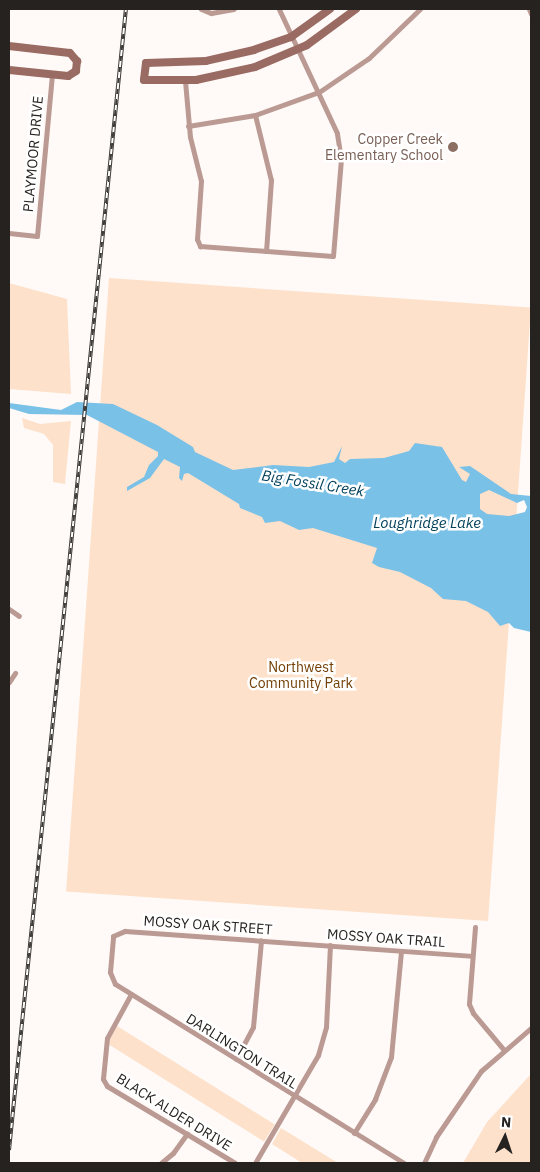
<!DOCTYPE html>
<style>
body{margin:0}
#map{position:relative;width:540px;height:1172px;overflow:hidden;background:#fffaf7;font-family:"IBM Plex Sans",sans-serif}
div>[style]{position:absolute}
.green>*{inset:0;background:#fee1cb;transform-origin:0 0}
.water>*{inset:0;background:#7ac1e7}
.street>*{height:5px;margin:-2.5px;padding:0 2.5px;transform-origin:2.5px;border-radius:2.5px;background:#bb9a94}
.secondary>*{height:8px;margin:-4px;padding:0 4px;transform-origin:4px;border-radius:4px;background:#996b63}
.rail>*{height:4px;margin-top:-2px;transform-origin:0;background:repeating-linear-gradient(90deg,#fff 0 5.5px,#3e3b39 0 11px);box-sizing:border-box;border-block:1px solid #3e3b39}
.dots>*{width:14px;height:14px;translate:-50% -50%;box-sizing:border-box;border:2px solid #fff;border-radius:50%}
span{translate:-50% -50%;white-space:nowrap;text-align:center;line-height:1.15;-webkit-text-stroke:5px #fff;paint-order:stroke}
.education-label{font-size:14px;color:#785e54}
.right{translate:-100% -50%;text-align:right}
.street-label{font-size:14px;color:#252220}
.park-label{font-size:14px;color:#713d02}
.water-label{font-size:15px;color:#04425c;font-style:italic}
.frame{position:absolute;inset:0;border:10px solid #252220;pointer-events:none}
.north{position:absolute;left:480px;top:1112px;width:50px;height:50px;-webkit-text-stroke:4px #fff;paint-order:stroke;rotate:4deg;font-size:14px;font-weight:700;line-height:20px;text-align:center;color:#252220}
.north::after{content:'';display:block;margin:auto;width:18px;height:22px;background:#252220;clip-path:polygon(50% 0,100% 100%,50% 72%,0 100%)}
</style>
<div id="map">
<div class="green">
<div style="left:109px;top:278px;width:423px;height:615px;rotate:4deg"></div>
<div style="clip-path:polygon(9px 283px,67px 299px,71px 394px,9px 389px)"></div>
<div style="clip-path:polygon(22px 418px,40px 424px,71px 421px,65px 484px,53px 482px,53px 445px,44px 434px,24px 428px)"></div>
<div style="left:117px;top:1026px;width:186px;height:20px;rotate:32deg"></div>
<div style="clip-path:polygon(531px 1074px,531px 1163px,463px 1163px,487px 1122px)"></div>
<div style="clip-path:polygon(281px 1128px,338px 1163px,302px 1163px,272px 1144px)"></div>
</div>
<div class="water">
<div style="clip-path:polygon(evenodd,77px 402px,113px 404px,157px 425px,193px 447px,195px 452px,233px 470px,273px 465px,309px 467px,334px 462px,342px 446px,339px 459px,345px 463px,350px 459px,384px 458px,409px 451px,415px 443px,442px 447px,462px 480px,466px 482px,470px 474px,459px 467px,470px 466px,511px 494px,531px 496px,531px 632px,514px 628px,509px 623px,500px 626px,488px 612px,466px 601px,443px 599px,431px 588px,400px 572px,379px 567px,372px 563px,377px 548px,313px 528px,299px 530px,280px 521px,265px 523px,262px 517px,240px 508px,239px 504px,188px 473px,184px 474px,182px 481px,179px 478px,180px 467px,164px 459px,150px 478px,127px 491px,127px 487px,144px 477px,149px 465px,158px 456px,158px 452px,87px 415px,29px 414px,9px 408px,9px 403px,61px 410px,77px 402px,489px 490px,517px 503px,524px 500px,527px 507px,525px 512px,509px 516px,487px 514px,480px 509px,480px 494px,489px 490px)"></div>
</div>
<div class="street">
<div style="left:201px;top:9px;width:11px;rotate:22deg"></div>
<div style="left:211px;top:13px;width:23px;rotate:-10deg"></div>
<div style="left:529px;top:9px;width:5px;rotate:68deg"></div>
<div style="left:185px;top:81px;width:56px;rotate:84.9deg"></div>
<div style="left:190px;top:137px;width:45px;rotate:76deg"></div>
<div style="left:201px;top:181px;width:58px;rotate:93.9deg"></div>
<div style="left:197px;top:239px;width:8px;rotate:67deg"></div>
<div style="left:200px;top:246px;width:133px;rotate:4.3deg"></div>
<div style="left:333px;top:256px;width:97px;rotate:-85.3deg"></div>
<div style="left:341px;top:159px;width:26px;rotate:-99deg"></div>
<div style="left:337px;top:133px;width:137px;rotate:-115.1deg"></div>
<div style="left:255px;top:115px;width:67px;rotate:76.2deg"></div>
<div style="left:271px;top:180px;width:71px;rotate:94deg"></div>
<div style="left:188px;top:126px;width:68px;rotate:-9.3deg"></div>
<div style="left:255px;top:115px;width:68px;rotate:-19.8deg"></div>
<div style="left:319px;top:92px;width:60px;rotate:-34.2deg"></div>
<div style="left:369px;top:58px;width:71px;rotate:-43.9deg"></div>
<div style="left:9px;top:233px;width:28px;rotate:6deg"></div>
<div style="left:37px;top:236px;width:163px;rotate:-84.7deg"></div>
<div style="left:9px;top:609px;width:12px;rotate:35deg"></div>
<div style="left:9px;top:682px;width:11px;rotate:-56deg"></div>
<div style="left:475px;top:927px;width:77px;rotate:94.5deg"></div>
<div style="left:469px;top:1004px;width:10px;rotate:66deg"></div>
<div style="left:473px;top:1013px;width:48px;rotate:50deg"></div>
<div style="left:131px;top:994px;width:50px;rotate:118.6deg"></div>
<div style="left:107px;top:1038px;width:41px;rotate:95.6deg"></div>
<div style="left:103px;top:1079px;width:8px;rotate:60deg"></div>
<div style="left:107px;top:1086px;width:149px;rotate:31deg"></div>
<div style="left:236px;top:1059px;width:36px;rotate:-62deg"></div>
<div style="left:253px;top:1027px;width:87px;rotate:-84.7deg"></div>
<div style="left:354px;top:1133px;width:40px;rotate:-58deg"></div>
<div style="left:375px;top:1099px;width:45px;rotate:-69.1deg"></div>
<div style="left:391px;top:1057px;width:106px;rotate:-84.6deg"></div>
<div style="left:161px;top:1163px;width:16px;rotate:-40deg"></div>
<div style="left:173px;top:1153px;width:24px;rotate:-54deg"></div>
<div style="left:255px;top:1163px;width:125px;rotate:-59.7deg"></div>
<div style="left:318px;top:1055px;width:29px;rotate:-74deg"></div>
<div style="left:326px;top:1027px;width:82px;rotate:-87.2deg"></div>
<div style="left:404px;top:1163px;width:340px;rotate:-148.2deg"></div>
<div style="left:115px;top:984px;width:13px;rotate:-113deg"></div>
<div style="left:110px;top:972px;width:36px;rotate:-85deg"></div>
<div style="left:113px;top:936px;width:13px;rotate:-23deg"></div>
<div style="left:125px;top:931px;width:348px;rotate:4.1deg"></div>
<div style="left:424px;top:1163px;width:29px;rotate:-65deg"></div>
<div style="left:436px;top:1137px;width:80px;rotate:-55.7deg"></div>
<div style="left:481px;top:1071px;width:66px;rotate:-40.7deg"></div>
</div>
<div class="secondary">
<div style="left:330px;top:9px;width:48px;rotate:144.3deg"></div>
<div style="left:291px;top:37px;width:39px;rotate:161deg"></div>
<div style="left:254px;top:50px;width:49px;rotate:167.1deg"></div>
<div style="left:206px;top:61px;width:60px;rotate:178.1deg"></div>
<div style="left:146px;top:63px;width:17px;rotate:97deg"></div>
<div style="left:144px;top:80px;width:52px"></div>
<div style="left:196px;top:80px;width:60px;rotate:-12.4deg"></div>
<div style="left:255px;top:67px;width:56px;rotate:-22.9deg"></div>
<div style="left:307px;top:45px;width:61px;rotate:-36.3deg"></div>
<div style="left:9px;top:46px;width:61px;rotate:6.5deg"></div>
<div style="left:70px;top:53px;width:11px;rotate:49deg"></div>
<div style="left:77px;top:61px;width:10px;rotate:96deg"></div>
<div style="left:76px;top:71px;width:9px;rotate:148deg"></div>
<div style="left:68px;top:76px;width:59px;rotate:-174.2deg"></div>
</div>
<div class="rail">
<div style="left:9px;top:1150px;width:1147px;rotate:-84.15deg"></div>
</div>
<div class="dots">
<div style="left:453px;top:147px;background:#8d6e63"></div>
</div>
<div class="education-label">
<span class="right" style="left:443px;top:147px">Copper Creek<br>Elementary School</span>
</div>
<div class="street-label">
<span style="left:33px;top:154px;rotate:-85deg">PLAYMOOR DRIVE</span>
<span style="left:208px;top:925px;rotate:4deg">MOSSY OAK STREET</span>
<span style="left:386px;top:938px;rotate:4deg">MOSSY OAK TRAIL</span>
<span style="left:242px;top:1051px;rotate:32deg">DARLINGTON TRAIL</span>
<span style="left:174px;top:1112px;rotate:32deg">BLACK ALDER DRIVE</span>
</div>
<div class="park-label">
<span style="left:301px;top:675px">Northwest<br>Community Park</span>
</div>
<div class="water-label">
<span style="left:313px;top:483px;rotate:9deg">Big Fossil Creek</span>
<span style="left:427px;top:523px">Loughridge Lake</span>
</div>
<div class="frame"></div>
<div class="north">N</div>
</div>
